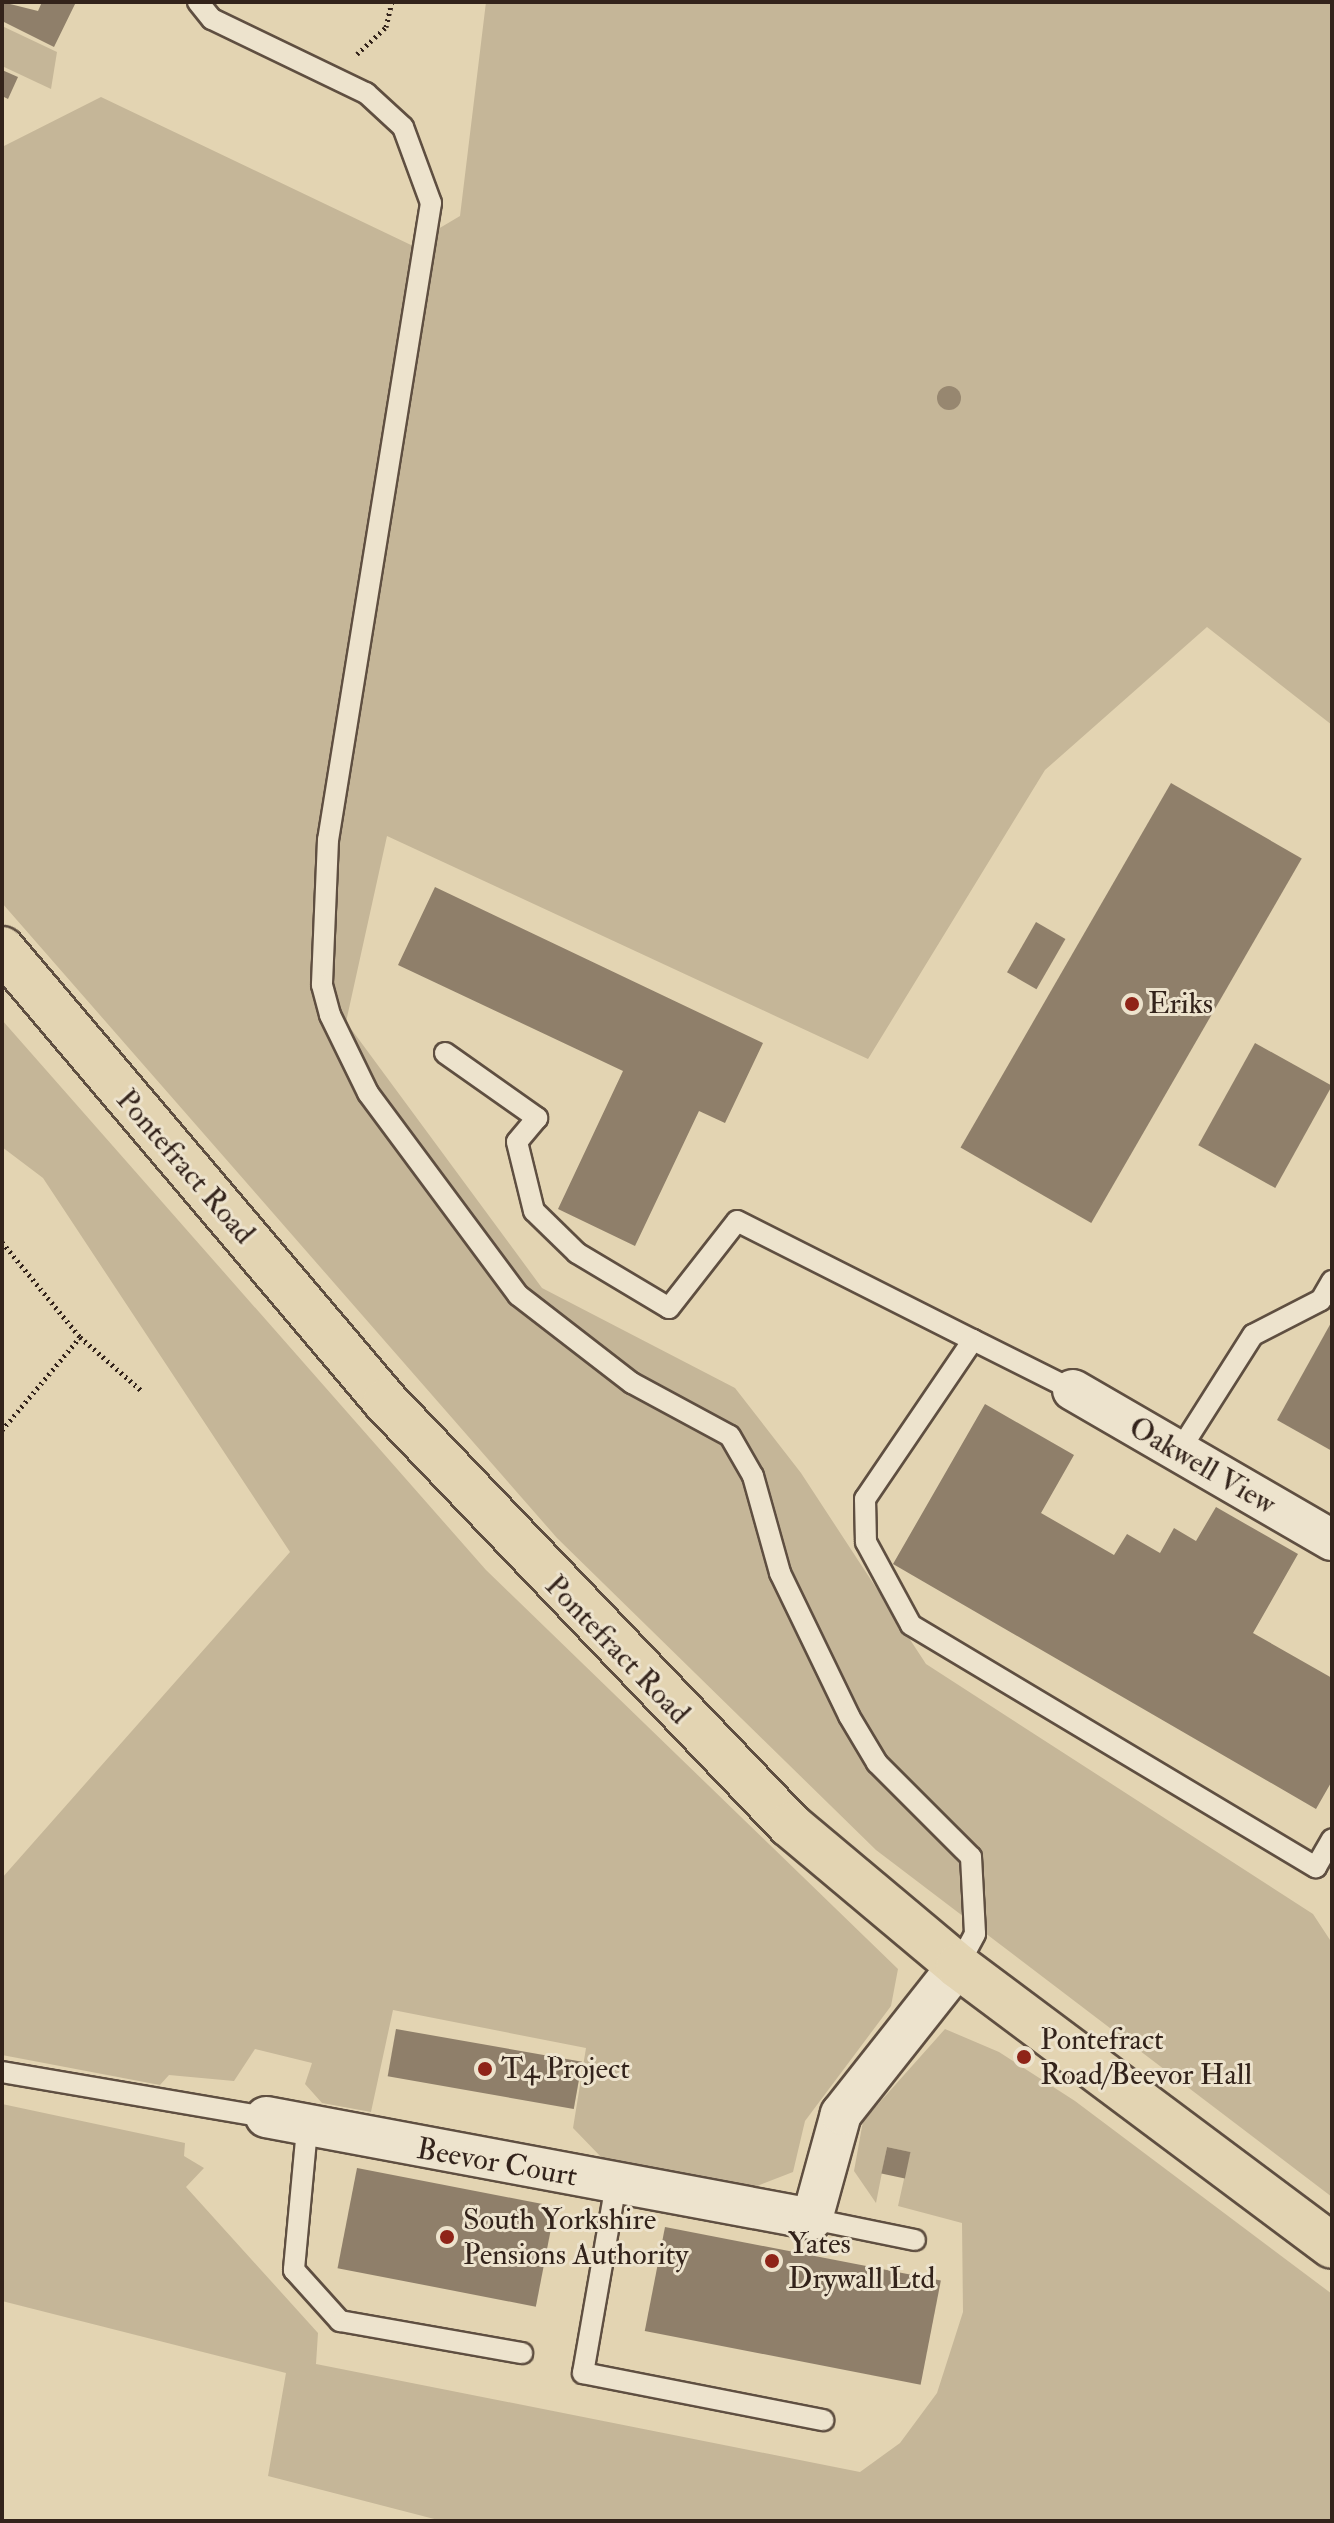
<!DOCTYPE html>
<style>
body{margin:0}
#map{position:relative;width:1334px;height:2523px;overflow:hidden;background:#e3d4b2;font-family:"IM FELL Double Pica",serif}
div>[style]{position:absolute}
.green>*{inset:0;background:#c5b698}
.building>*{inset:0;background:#8f7f6a;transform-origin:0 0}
.path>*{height:5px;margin-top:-2.5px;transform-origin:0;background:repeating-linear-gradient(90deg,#33231b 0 2px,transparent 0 6px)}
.roads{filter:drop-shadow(2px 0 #5f4f41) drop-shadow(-2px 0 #5f4f41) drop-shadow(0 2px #5f4f41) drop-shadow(0 -2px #5f4f41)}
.service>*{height:20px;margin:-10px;padding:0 10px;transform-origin:10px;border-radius:10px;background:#ede3cd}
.minor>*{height:40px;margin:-20px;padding:0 20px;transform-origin:20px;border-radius:20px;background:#ede3cd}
.trunk>*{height:44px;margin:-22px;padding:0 22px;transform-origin:22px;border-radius:22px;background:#e3d4b2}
.trees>*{width:24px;height:24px;margin:-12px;border-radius:50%;background:#978770}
.dots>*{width:22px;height:22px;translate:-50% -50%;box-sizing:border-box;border:4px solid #ede3cd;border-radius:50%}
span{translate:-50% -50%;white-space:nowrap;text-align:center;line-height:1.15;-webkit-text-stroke:6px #ede3cd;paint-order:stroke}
.poi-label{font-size:30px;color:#33231b}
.left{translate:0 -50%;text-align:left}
.street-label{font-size:30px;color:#33231b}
.frame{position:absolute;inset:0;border:4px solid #33231b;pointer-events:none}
</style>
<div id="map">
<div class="green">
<div style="clip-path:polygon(486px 2px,1332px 2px,1332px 725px,1207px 627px,1045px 770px,868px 1059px,387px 836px,346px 1022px,542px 1288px,735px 1388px,801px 1473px,926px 1664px,1313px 1914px,1332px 1943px,1332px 2197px,876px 1850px,557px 1538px,2px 903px,2px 147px,101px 97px,411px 245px,460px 216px)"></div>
<div style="clip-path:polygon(2px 26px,57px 52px,51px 89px,2px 66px)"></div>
<div style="clip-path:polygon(2px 1020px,486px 1570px,898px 1969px,891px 2006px,805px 2121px,793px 2172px,752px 2188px,603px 2159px,573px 2128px,586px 2048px,393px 2010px,371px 2112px,322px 2103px,305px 2084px,312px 2063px,255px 2049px,234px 2081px,169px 2075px,160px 2085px,2px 2055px,2px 1878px,290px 1552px,43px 1178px,2px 1147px)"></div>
<div style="clip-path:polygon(945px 2029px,999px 2052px,1075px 2101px,1332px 2294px,1332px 2521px,442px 2521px,268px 2476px,286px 2373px,2px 2301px,2px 2104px,185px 2143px,184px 2156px,204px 2168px,186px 2187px,318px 2333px,316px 2364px,860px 2472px,900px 2443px,937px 2393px,963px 2312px,962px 2223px,898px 2206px,910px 2152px,887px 2147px,876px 2203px,854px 2171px,863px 2121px)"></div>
</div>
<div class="building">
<div style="clip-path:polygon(2px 2px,38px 11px,42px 2px,76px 2px,54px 47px,2px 21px)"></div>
<div style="clip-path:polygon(2px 70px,18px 77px,8px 99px,2px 96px)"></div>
<div style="left:1171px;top:783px;width:151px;height:421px;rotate:30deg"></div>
<div style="clip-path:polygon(435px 887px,763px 1043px,725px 1123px,699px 1111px,635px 1246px,558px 1209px,623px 1071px,398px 965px)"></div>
<div style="left:1036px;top:922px;width:34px;height:58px;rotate:30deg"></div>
<div style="left:1255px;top:1043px;width:88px;height:117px;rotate:29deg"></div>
<div style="clip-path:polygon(1332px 1321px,1332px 1451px,1277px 1420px)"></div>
<div style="clip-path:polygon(985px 1404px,1074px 1455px,1041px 1513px,1114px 1555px,1127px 1534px,1160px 1553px,1174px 1528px,1196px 1541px,1216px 1507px,1298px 1554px,1253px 1633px,1332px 1678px,1332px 1781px,1316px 1809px,893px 1564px)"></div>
<div style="left:396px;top:2029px;width:189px;height:48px;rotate:10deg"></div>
<div style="left:887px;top:2147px;width:24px;height:27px;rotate:12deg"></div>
<div style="left:357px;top:2168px;width:202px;height:102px;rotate:11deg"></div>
<div style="left:665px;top:2227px;width:281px;height:106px;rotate:11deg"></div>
</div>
<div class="path">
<div style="left:357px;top:54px;width:40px;rotate:-43deg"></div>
<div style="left:386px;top:27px;width:26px;rotate:-77deg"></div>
<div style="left:2px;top:1242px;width:123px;rotate:50.6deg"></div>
<div style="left:80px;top:1337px;width:82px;rotate:41.1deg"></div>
<div style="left:2px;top:1430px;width:121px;rotate:-50deg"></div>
</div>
<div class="roads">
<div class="service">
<div style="left:198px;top:2px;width:22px;rotate:51deg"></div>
<div style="left:212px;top:19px;width:171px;rotate:25.7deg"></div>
<div style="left:366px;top:93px;width:50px;rotate:42.6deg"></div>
<div style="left:403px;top:127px;width:81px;rotate:69.8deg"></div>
<div style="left:431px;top:203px;width:645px;rotate:99.18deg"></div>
<div style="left:328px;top:840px;width:145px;rotate:92.4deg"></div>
<div style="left:322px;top:985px;width:31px;rotate:75deg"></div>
<div style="left:330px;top:1015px;width:87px;rotate:64deg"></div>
<div style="left:368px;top:1093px;width:252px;rotate:53.4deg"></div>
<div style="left:518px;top:1295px;width:144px;rotate:37.7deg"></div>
<div style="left:632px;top:1383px;width:111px;rotate:28.4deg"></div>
<div style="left:730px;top:1436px;width:46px;rotate:60.1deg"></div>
<div style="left:753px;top:1476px;width:101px;rotate:74.4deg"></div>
<div style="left:780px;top:1573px;width:159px;rotate:64.2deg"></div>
<div style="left:849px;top:1716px;width:55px;rotate:59.2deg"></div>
<div style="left:877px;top:1763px;width:133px;rotate:45deg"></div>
<div style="left:971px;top:1857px;width:77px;rotate:87deg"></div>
<div style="left:975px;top:1934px;width:36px;rotate:118deg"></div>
<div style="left:445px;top:1053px;width:113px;rotate:35.2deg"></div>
<div style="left:537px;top:1118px;width:31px;rotate:130deg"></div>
<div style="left:517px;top:1142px;width:71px;rotate:76.2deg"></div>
<div style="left:534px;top:1211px;width:60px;rotate:44.3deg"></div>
<div style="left:577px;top:1253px;width:107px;rotate:30.9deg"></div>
<div style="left:669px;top:1308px;width:110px;rotate:-52deg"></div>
<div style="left:737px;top:1221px;width:264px;rotate:26.8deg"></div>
<div style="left:1073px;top:1390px;width:112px;rotate:-153.4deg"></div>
<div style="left:973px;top:1340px;width:192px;rotate:124.2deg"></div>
<div style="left:865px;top:1499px;width:43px;rotate:88.7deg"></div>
<div style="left:866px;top:1542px;width:94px;rotate:61.5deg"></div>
<div style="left:911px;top:1625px;width:472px;rotate:30.9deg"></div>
<div style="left:1316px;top:1867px;width:32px;rotate:-60deg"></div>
<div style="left:1178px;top:1453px;width:140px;rotate:-57.6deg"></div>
<div style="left:1253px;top:1335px;width:76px;rotate:-27.2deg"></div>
<div style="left:1321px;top:1300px;width:22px;rotate:-60deg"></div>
<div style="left:2px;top:2072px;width:268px;rotate:9.7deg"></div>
<div style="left:307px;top:2129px;width:142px;rotate:95.3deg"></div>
<div style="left:294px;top:2270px;width:69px;rotate:48deg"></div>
<div style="left:340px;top:2321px;width:185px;rotate:10deg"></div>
<div style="left:616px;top:2184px;width:192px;rotate:99.9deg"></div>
<div style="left:583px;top:2373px;width:245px;rotate:11.1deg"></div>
<div style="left:812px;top:2219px;width:105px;rotate:11.5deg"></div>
</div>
<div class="minor">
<div style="left:1073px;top:1390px;width:299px;rotate:30.1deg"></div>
<div style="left:266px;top:2117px;width:555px;rotate:10.58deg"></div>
<div style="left:812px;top:2219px;width:109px;rotate:-74.6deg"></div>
<div style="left:841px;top:2114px;width:189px;rotate:-51.7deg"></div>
</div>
<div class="trunk">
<div style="left:2px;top:949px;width:592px;rotate:49.72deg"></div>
<div style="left:385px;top:1401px;width:586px;rotate:46.31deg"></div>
<div style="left:790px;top:1825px;width:219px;rotate:40deg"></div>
<div style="left:958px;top:1966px;width:467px;rotate:36.8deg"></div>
</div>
</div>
<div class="trees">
<div style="left:949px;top:398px"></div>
</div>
<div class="dots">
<div style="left:1132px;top:1004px;background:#8f2418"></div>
<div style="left:1024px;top:2057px;background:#8f2418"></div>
<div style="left:485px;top:2069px;background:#8f2418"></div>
<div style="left:447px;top:2237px;background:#8f2418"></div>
<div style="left:772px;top:2261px;background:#8f2418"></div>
</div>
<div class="poi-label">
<span class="left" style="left:1148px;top:1004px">Eriks</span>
<span class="left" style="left:1040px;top:2057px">Pontefract<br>Road/Beevor Hall</span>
<span class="left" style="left:501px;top:2069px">T4 Project</span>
<span class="left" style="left:463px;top:2237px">South Yorkshire<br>Pensions Authority</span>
<span class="left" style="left:788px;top:2261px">Yates<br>Drywall Ltd</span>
</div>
<div class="street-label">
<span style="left:185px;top:1167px;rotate:49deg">Pontefract Road</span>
<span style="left:1202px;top:1466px;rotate:30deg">Oakwell View</span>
<span style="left:617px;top:1650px;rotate:46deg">Pontefract Road</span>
<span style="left:497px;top:2163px;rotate:10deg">Beevor Court</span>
</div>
<div class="frame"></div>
</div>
